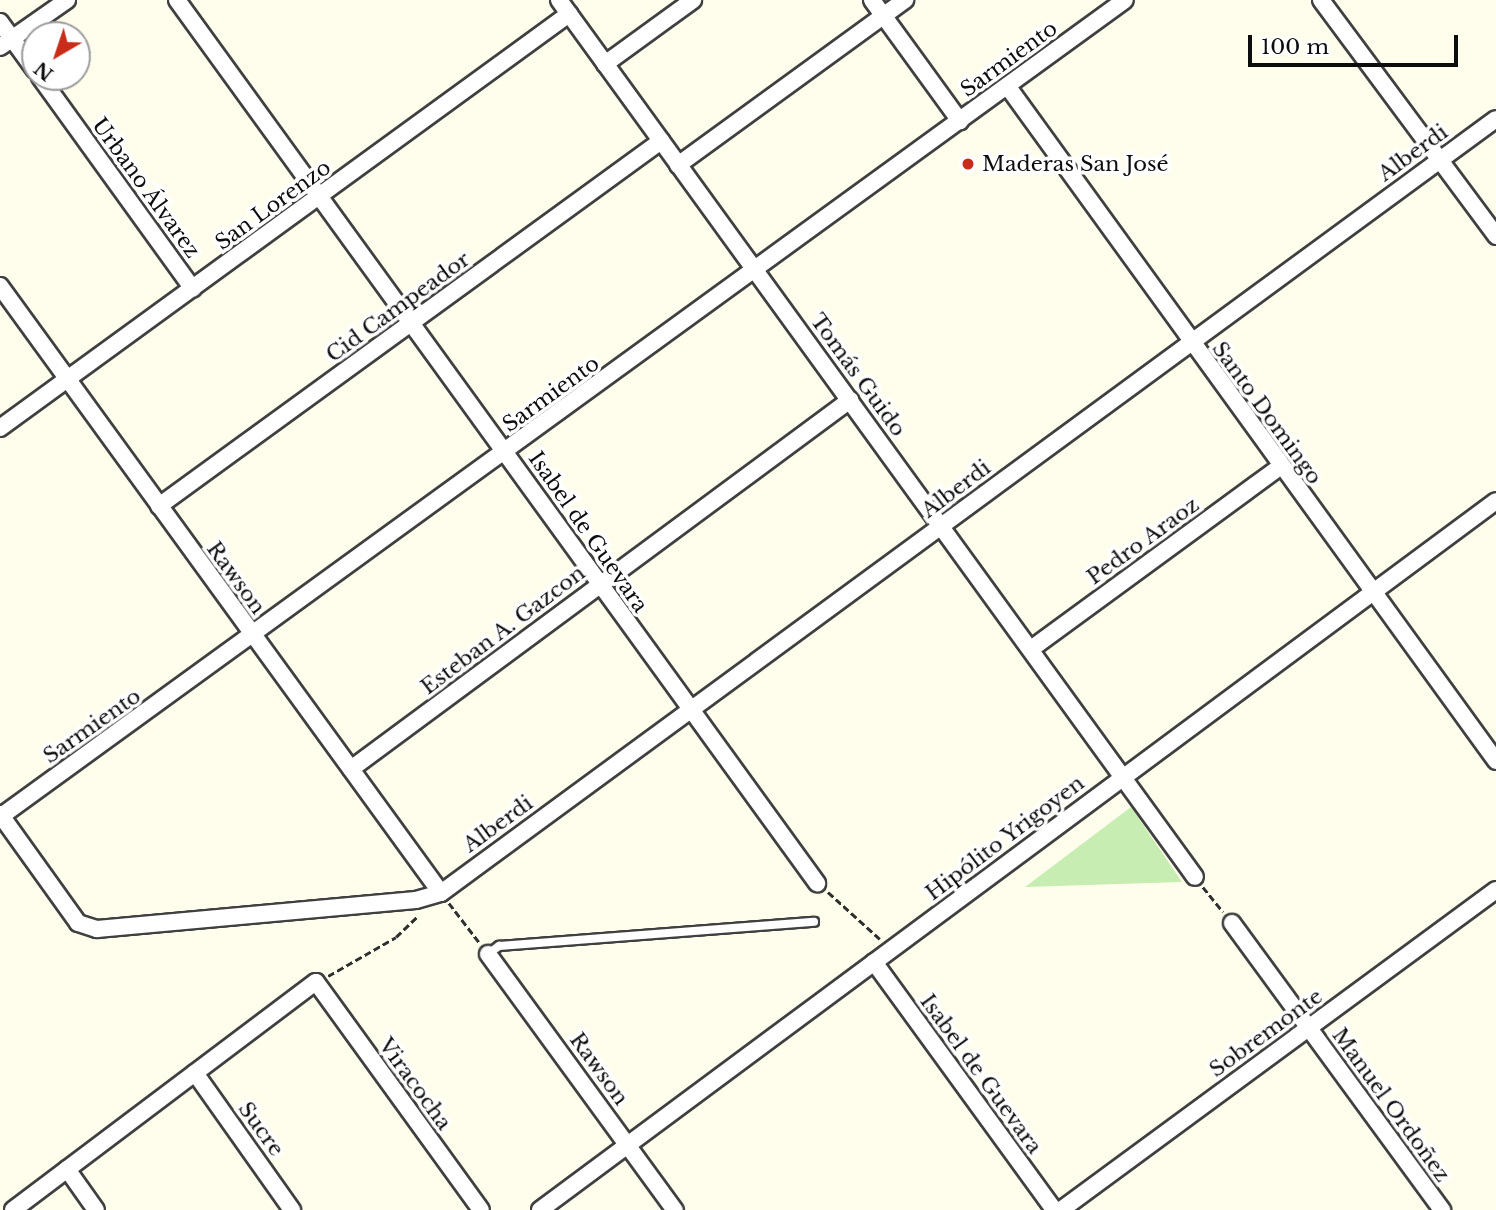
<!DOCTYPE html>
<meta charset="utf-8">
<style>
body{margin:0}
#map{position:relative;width:1496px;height:1210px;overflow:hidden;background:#fffeed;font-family:"Libre Baskerville",serif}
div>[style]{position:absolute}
.green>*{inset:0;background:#c8edb3}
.path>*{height:2.5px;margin-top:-1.25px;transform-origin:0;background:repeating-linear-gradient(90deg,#2f2f2f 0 7px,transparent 0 10.5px)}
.roads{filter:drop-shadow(2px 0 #404040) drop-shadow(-2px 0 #404040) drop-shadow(0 2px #404040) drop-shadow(0 -2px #404040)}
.service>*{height:8px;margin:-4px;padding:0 4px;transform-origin:4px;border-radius:4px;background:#fff}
.minor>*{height:16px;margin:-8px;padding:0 8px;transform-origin:8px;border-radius:8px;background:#fff}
.dots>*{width:19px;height:19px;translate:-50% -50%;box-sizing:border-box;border:4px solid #fff;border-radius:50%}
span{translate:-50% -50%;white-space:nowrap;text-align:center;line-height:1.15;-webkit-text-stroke:7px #fff;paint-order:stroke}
.street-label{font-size:21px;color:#0d0d0d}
.poi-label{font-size:21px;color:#0d0d0d}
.left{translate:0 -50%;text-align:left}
.north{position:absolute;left:21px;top:21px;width:70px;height:70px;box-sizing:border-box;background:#fff;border:2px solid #9e9e9e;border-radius:50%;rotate:219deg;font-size:19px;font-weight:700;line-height:28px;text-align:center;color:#0d0d0d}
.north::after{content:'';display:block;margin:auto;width:24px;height:32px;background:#c92c18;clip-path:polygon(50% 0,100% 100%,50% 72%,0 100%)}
.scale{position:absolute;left:1248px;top:35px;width:210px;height:32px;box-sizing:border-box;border:4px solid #0d0d0d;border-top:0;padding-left:9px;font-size:21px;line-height:24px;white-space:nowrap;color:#0d0d0d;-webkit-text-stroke:5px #fff;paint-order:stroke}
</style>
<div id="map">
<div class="green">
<div style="clip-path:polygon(1131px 807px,1182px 882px,1025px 887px)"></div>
</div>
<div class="path">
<div style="left:1203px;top:887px;width:32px;rotate:51deg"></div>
<div style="left:828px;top:892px;width:70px;rotate:42.1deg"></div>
<div style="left:449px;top:903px;width:49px;rotate:52.4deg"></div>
<div style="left:328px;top:976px;width:78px;rotate:-29.8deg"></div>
<div style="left:396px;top:937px;width:30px;rotate:-44deg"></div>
</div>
<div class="roads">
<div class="service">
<div style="left:488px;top:954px;width:14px;rotate:-36deg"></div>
<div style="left:499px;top:946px;width:316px;rotate:-4.4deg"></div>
</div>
<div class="minor">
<div style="left:177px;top:0;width:1091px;rotate:54.07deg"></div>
<div style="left:559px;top:0;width:1083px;rotate:54.05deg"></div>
<div style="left:872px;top:0;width:150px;rotate:54deg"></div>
<div style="left:1321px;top:0;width:294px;rotate:53.4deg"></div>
<div style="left:0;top:22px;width:59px;rotate:53.9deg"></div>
<div style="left:0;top:47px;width:82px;rotate:-35deg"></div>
<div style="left:605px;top:64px;width:109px;rotate:-36deg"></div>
<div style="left:40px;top:77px;width:261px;rotate:54.2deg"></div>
<div style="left:1008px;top:87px;width:832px;rotate:54.09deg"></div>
<div style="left:678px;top:165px;width:281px;rotate:-36deg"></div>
<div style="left:0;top:286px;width:750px;rotate:54deg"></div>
<div style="left:0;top:428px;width:704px;rotate:-36.04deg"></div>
<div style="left:159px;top:506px;width:621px;rotate:-36.02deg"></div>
<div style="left:1031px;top:649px;width:308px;rotate:-36.2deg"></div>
<div style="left:351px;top:769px;width:621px;rotate:-36.48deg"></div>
<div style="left:0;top:814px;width:134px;rotate:54.4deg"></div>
<div style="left:78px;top:923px;width:20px;rotate:18deg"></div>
<div style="left:97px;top:929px;width:320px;rotate:-5.2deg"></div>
<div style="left:416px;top:900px;width:26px;rotate:-16deg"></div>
<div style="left:441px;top:893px;width:1308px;rotate:-36.27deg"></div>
<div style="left:0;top:817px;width:1390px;rotate:-35.99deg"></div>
<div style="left:1232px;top:923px;width:356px;rotate:53.8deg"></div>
<div style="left:488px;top:954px;width:317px;rotate:53.9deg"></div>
<div style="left:874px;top:962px;width:306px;rotate:54deg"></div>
<div style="left:195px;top:1073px;width:168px;rotate:54.7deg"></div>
<div style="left:67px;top:1169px;width:50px;rotate:54.7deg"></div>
<div style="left:13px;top:1210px;width:379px;rotate:-37deg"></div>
<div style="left:316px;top:982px;width:281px;rotate:54.1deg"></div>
<div style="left:540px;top:1210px;width:1190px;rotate:-36.56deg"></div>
<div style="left:1061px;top:1210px;width:540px;rotate:-36.34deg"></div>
</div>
</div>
<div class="dots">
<div style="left:968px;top:164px;background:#c92c18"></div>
</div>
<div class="street-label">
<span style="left:1009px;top:59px;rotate:-36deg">Sarmiento</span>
<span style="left:1413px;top:153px;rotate:-36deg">Alberdi</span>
<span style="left:146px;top:188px;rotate:54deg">Urbano Álvarez</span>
<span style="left:273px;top:205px;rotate:-36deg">San Lorenzo</span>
<span style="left:398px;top:307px;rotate:-36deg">Cid Campeador</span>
<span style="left:858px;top:375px;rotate:54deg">Tomás Guido</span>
<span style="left:551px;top:394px;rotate:-36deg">Sarmiento</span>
<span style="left:1267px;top:413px;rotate:54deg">Santo Domingo</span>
<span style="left:956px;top:489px;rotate:-37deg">Alberdi</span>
<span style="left:588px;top:532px;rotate:55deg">Isabel de Guevara</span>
<span style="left:1143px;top:541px;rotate:-36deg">Pedro Araoz</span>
<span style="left:236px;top:578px;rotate:54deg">Rawson</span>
<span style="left:503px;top:630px;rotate:-37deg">Esteban A. Gazcon</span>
<span style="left:92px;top:726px;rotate:-35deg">Sarmiento</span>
<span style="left:498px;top:824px;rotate:-36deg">Alberdi</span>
<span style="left:1005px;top:838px;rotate:-37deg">Hipólito Yrigoyen</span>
<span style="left:1266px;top:1033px;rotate:-36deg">Sobremonte</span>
<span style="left:599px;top:1069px;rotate:54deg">Rawson</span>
<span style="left:981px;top:1074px;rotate:54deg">Isabel de Guevara</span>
<span style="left:415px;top:1084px;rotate:54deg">Viracocha</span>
<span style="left:1391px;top:1105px;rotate:54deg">Manuel Ordoñez</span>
<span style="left:261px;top:1129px;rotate:54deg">Sucre</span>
</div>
<div class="poi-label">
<span class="left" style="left:982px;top:164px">Maderas San José</span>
</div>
<div class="north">N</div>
<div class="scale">100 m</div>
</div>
